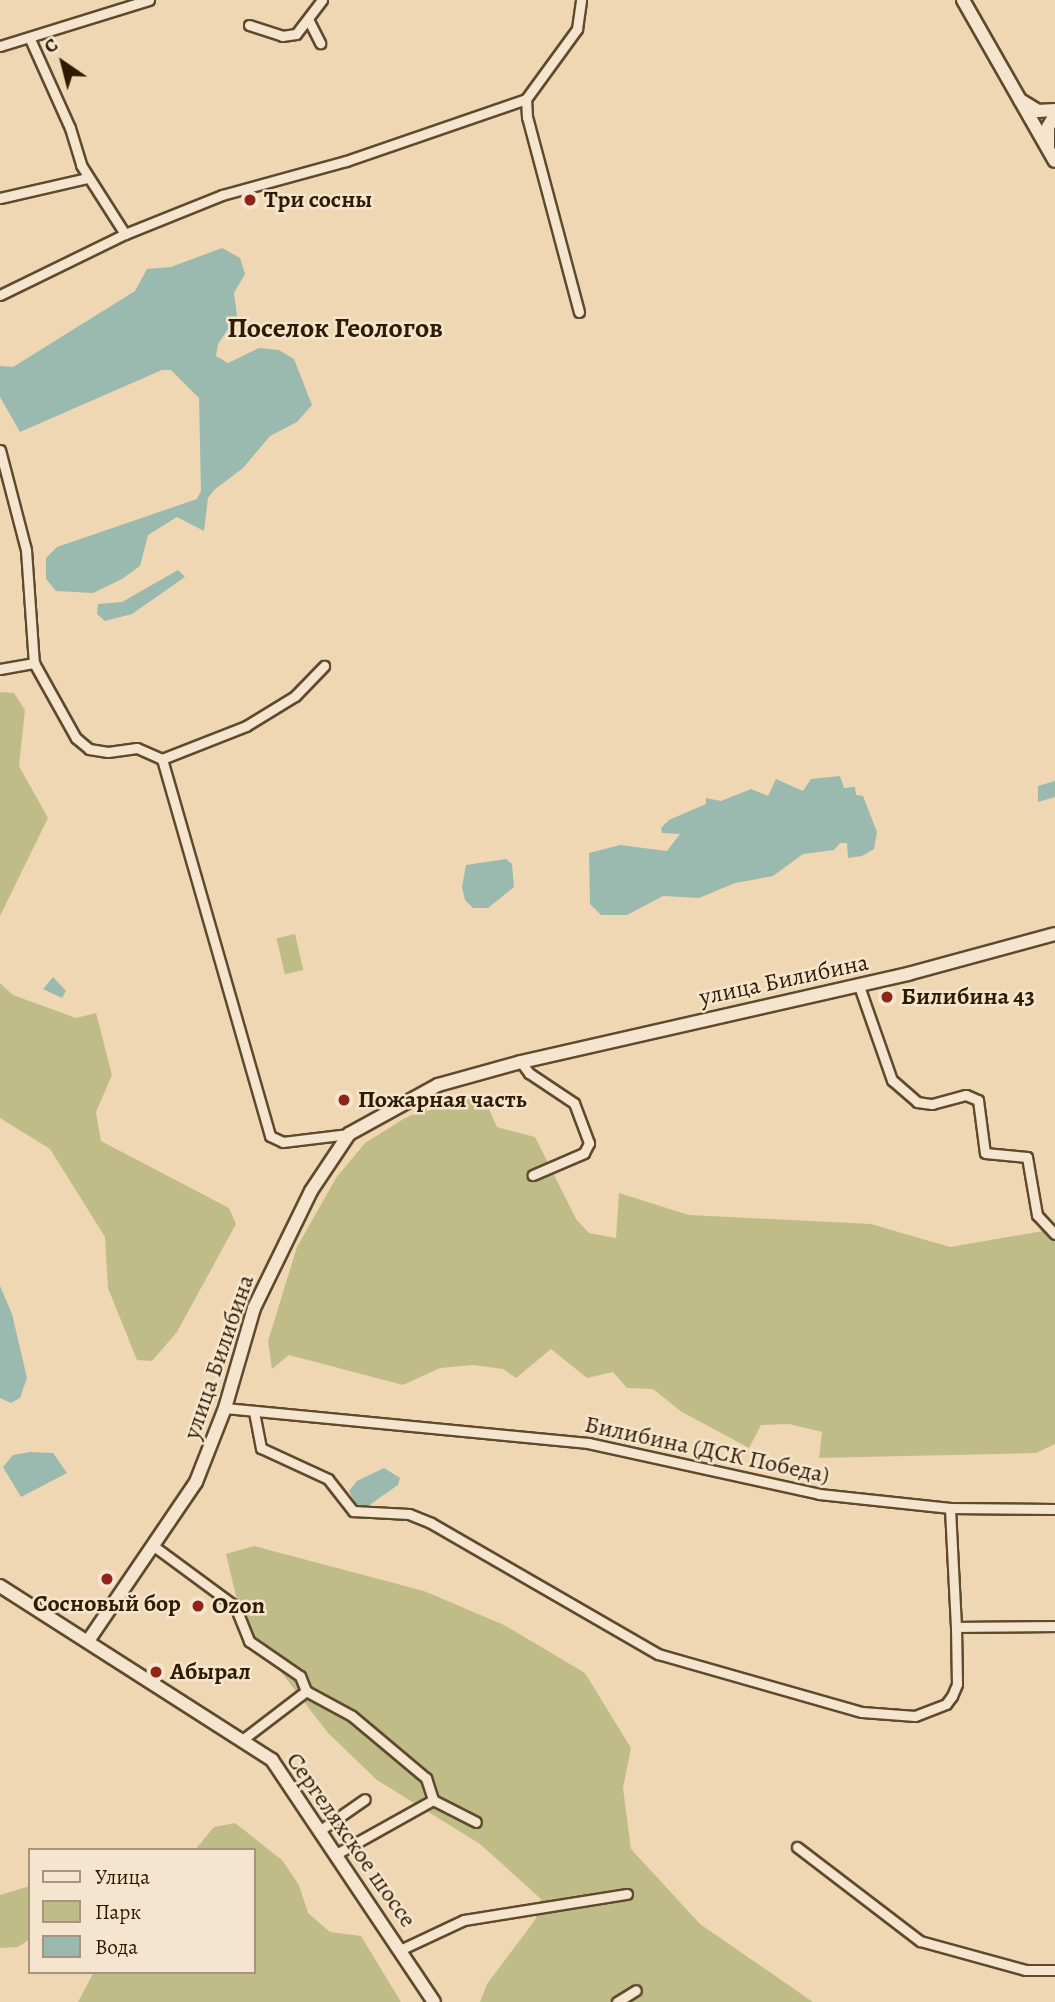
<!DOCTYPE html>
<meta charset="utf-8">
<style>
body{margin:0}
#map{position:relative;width:1055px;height:2002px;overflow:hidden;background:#f0d7b3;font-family:Alegreya,serif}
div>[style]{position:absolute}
.green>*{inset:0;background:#c0bc88;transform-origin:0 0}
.water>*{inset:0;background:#9ab9af}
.roads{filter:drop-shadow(2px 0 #5f4a2d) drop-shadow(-2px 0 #5f4a2d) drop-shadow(0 2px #5f4a2d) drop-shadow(0 -2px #5f4a2d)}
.minor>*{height:9px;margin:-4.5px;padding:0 4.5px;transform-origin:4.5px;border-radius:4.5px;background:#f5e5ce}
.secondary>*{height:12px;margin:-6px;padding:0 6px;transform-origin:6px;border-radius:6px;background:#f5e5ce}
.dots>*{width:19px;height:19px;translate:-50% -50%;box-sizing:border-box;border:4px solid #f5e5ce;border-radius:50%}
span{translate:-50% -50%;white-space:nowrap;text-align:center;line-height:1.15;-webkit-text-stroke:5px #f5e5ce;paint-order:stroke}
.poi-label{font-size:24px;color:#2f1b00;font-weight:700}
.left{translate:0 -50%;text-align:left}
.street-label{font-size:24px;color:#2f1b00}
.quarter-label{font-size:28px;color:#2f1b00;font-weight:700}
.legend{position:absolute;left:28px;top:1848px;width:228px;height:126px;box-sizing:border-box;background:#f5e5ce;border:2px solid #a6947c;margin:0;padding:9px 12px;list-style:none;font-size:21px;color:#2f1b00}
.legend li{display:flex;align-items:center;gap:14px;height:35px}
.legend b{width:35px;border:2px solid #a6947c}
.north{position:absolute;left:28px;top:28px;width:70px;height:70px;-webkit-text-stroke:5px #f5e5ce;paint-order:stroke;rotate:325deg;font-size:19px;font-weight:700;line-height:28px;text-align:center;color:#2f1b00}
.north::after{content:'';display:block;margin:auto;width:24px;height:32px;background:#2f1b00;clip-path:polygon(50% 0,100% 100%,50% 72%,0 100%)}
</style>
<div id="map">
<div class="green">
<div style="clip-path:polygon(0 692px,14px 693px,25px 710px,19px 766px,48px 818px,0 916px)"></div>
<div style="left:295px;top:934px;width:37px;height:19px;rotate:77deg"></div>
<div style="clip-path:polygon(0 983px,13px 995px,76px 1018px,96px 1013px,112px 1075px,96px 1112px,101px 1141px,229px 1208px,236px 1224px,177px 1332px,152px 1361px,137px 1360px,108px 1288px,105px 1237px,50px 1149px,0 1118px)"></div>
<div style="clip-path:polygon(484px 1098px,497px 1127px,535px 1137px,576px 1219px,589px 1233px,616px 1238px,619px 1193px,689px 1215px,871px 1224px,950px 1247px,1055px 1229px,1055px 1444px,1036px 1453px,819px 1458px,822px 1432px,789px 1424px,761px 1425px,749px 1448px,682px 1412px,653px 1389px,627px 1388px,613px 1372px,587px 1378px,551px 1349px,516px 1378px,503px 1369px,473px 1365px,440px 1368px,403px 1385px,289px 1355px,272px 1369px,268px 1341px,297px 1247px,336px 1178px,365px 1143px,405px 1118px,444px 1100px)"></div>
<div style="clip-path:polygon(254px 1546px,424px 1591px,504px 1625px,585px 1673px,631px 1748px,623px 1788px,631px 1849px,700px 1924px,813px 2002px,480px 2002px,487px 1984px,535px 1920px,541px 1899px,480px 1844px,377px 1780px,328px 1733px,251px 1633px,236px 1596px,226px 1554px)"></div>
<div style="clip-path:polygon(235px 1823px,282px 1860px,299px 1885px,308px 1913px,330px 1932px,361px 1936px,401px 2002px,78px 2002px,94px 1972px,254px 1972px,254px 1850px,195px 1850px,214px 1827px)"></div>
<div style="clip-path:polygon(30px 1886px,30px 1939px,18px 1947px,0 1948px,0 1895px)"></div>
</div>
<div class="water">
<div style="clip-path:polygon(222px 248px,240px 258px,245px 274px,234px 293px,237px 316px,218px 344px,216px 356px,228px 363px,259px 348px,279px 350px,294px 359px,312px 405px,297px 422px,270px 436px,243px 468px,214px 490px,208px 498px,204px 531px,177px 517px,148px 535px,140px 566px,122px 579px,93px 593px,56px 591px,46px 579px,46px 558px,57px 547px,197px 499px,201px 491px,199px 398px,171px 370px,162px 370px,20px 432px,0 397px,0 366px,13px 367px,135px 291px,147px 269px,171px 267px)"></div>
<div style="clip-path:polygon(178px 570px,185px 577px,132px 614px,105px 621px,97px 614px,98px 604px,122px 602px)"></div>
<div style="clip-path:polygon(840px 776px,844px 788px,855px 787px,856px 795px,863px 796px,877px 832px,874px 849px,862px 856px,848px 858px,847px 843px,840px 843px,834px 850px,803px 854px,773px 876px,735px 883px,699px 898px,663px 896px,627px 915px,601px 915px,590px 904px,589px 853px,620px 845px,667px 851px,680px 834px,662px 833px,661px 828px,669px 820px,706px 804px,706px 798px,721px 801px,751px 789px,768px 796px,776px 779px,803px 791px,811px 779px)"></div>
<div style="clip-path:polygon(1055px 781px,1055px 797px,1038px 802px,1038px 786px)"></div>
<div style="clip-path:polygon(506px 859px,512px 864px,514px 887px,488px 908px,473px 908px,465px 900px,462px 887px,466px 865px)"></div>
<div style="clip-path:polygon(53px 977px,66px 991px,62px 998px,43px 989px)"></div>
<div style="clip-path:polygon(0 1286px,12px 1314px,27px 1378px,20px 1398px,11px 1403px,0 1398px)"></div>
<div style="clip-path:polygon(30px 1452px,53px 1453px,67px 1473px,21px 1497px,3px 1467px,13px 1455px)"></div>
<div style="clip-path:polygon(384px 1468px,400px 1478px,398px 1485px,365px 1508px,356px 1504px,349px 1491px,357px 1481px)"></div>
</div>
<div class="roads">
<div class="minor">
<div style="left:309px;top:21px;width:25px;rotate:63deg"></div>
<div style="left:249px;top:25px;width:35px;rotate:18deg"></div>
<div style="left:282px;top:36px;width:14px;rotate:-8deg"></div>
<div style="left:296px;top:34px;width:43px;rotate:-52.6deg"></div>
<div style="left:30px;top:39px;width:98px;rotate:65.8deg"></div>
<div style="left:70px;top:128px;width:39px;rotate:73deg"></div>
<div style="left:81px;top:165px;width:82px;rotate:57.5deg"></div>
<div style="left:0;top:46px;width:156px;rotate:-17.2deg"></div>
<div style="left:0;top:198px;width:89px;rotate:-12.9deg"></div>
<div style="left:0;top:295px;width:139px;rotate:-26deg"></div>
<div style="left:125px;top:234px;width:105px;rotate:-21.9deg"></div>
<div style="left:222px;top:195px;width:129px;rotate:-15.3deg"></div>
<div style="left:346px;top:161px;width:190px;rotate:-19deg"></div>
<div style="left:579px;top:312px;width:202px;rotate:-104.9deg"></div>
<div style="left:527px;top:117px;width:18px;rotate:-93deg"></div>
<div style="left:526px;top:99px;width:87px;rotate:-53.9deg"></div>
<div style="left:577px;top:29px;width:29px;rotate:-82deg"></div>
<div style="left:0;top:450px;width:103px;rotate:75.4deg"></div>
<div style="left:26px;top:550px;width:113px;rotate:86deg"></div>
<div style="left:34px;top:663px;width:86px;rotate:60.8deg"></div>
<div style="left:76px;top:738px;width:17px;rotate:40deg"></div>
<div style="left:89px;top:749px;width:19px;rotate:9deg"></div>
<div style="left:108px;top:752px;width:29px;rotate:-8deg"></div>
<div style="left:137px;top:748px;width:27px;rotate:24deg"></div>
<div style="left:162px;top:759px;width:90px;rotate:-21.4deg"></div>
<div style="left:246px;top:726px;width:57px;rotate:-31.5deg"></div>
<div style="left:295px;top:696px;width:42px;rotate:-46deg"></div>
<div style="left:0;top:669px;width:35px;rotate:-10deg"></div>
<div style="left:162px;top:759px;width:392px;rotate:74deg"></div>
<div style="left:270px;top:1136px;width:14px;rotate:25deg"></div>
<div style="left:283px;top:1142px;width:66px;rotate:-6.9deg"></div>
<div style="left:859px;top:986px;width:100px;rotate:70.7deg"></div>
<div style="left:892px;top:1080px;width:33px;rotate:41deg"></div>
<div style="left:917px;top:1102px;width:15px;rotate:8deg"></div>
<div style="left:932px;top:1104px;width:35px;rotate:-15deg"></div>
<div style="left:966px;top:1095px;width:13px;rotate:23deg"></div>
<div style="left:978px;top:1100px;width:53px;rotate:82.5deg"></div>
<div style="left:985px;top:1153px;width:42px;rotate:5.4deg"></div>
<div style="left:1027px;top:1157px;width:59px;rotate:80.2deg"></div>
<div style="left:1037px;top:1215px;width:26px;rotate:47deg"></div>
<div style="left:521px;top:1062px;width:14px;rotate:54deg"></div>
<div style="left:529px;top:1073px;width:54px;rotate:33.7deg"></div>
<div style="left:574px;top:1103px;width:43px;rotate:69.4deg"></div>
<div style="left:589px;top:1143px;width:11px;rotate:117deg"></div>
<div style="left:584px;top:1153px;width:56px;rotate:156.7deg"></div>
<div style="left:225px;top:1408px;width:365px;rotate:5.5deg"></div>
<div style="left:588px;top:1443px;width:237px;rotate:12.4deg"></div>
<div style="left:819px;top:1494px;width:132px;rotate:6.1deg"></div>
<div style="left:950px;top:1508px;width:105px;rotate:0.5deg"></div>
<div style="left:254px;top:1412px;width:37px;rotate:79deg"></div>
<div style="left:261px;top:1448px;width:74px;rotate:24.8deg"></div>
<div style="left:328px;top:1479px;width:41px;rotate:52deg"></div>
<div style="left:353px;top:1511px;width:56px;rotate:3.1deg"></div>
<div style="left:409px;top:1514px;width:24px;rotate:22deg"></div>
<div style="left:431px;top:1523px;width:262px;rotate:30deg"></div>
<div style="left:658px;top:1654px;width:212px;rotate:15.9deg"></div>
<div style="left:862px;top:1712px;width:53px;rotate:4.3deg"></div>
<div style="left:915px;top:1716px;width:33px;rotate:-21deg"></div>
<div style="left:946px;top:1704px;width:10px;rotate:-53deg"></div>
<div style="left:952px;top:1696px;width:13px;rotate:-67deg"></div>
<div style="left:957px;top:1684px;width:57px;rotate:-91deg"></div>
<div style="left:956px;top:1627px;width:119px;rotate:-92.9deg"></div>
<div style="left:155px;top:1547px;width:99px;rotate:36.4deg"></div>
<div style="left:235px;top:1606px;width:38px;rotate:68deg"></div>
<div style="left:249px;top:1641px;width:62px;rotate:34.5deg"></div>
<div style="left:300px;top:1676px;width:16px;rotate:68deg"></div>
<div style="left:306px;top:1691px;width:52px;rotate:28.5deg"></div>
<div style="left:352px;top:1716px;width:97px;rotate:40deg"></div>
<div style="left:426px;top:1778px;width:23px;rotate:72deg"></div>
<div style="left:433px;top:1800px;width:48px;rotate:27.1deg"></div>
<div style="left:956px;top:1627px;width:99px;rotate:-0.6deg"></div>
<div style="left:242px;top:1740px;width:81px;rotate:-37.4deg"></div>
<div style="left:322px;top:1829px;width:52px;rotate:-34.9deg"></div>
<div style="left:797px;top:1847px;width:155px;rotate:37.4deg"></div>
<div style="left:920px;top:1941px;width:109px;rotate:15.4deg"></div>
<div style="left:1025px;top:1970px;width:30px"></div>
<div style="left:338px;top:1853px;width:109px;rotate:-29.2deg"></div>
<div style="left:402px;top:1949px;width:68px;rotate:-25.1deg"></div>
<div style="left:464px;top:1920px;width:165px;rotate:-9.1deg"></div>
<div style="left:617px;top:2002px;width:22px;rotate:-32deg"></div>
</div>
<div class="secondary">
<div style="left:963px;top:0;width:185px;rotate:60.3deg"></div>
<div style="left:1020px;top:100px;width:21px;rotate:31deg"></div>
<div style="left:1038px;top:111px;width:17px;rotate:-3deg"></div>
<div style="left:1048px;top:146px;width:19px;rotate:-90deg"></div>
<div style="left:1048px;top:127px;width:14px;rotate:-60deg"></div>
<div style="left:0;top:1586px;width:323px;rotate:32.6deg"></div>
<div style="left:272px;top:1760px;width:291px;rotate:56.2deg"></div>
<div style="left:88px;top:1641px;width:192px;rotate:-55.8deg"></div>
<div style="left:196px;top:1482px;width:79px;rotate:-68.6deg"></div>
<div style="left:225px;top:1408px;width:104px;rotate:-73.8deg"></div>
<div style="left:254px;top:1308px;width:130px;rotate:-64deg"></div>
<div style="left:311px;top:1191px;width:69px;rotate:-56.3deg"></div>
<div style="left:349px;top:1134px;width:102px;rotate:-28.8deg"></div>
<div style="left:438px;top:1085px;width:86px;rotate:-15.5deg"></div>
<div style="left:521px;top:1062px;width:397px;rotate:-12.8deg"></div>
<div style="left:908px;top:974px;width:152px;rotate:-15.2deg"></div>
</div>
</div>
<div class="dots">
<div style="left:250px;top:200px;background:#8f2418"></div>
<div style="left:887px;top:997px;background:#8f2418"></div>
<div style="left:344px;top:1100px;background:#8f2418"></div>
<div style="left:107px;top:1579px;background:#8f2418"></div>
<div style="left:198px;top:1606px;background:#8f2418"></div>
<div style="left:156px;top:1672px;background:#8f2418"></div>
</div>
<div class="poi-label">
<span class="left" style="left:264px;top:200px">Три сосны</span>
<span class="left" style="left:901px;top:997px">Билибина 43</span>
<span class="left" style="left:358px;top:1100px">Пожарная часть</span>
<span style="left:107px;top:1604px">Сосновый бор</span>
<span class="left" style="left:212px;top:1606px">Ozon</span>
<span class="left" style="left:170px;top:1672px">Абырал</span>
</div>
<div class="street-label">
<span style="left:784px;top:980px;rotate:-12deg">улица Билибина</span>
<span style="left:219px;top:1357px;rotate:-71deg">улица Билибина</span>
<span style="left:707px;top:1450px;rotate:12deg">Билибина (ДСК Победа)</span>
<span style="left:351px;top:1840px;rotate:55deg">Сергеляхское шоссе</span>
</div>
<div class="quarter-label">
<span style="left:335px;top:328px">Поселок Геологов</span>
</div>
<ul class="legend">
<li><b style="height:9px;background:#f5e5ce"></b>Улица</li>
<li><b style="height:19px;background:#c0bc88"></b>Парк</li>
<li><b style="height:19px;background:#9ab9af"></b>Вода</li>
</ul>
<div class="north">С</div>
</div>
